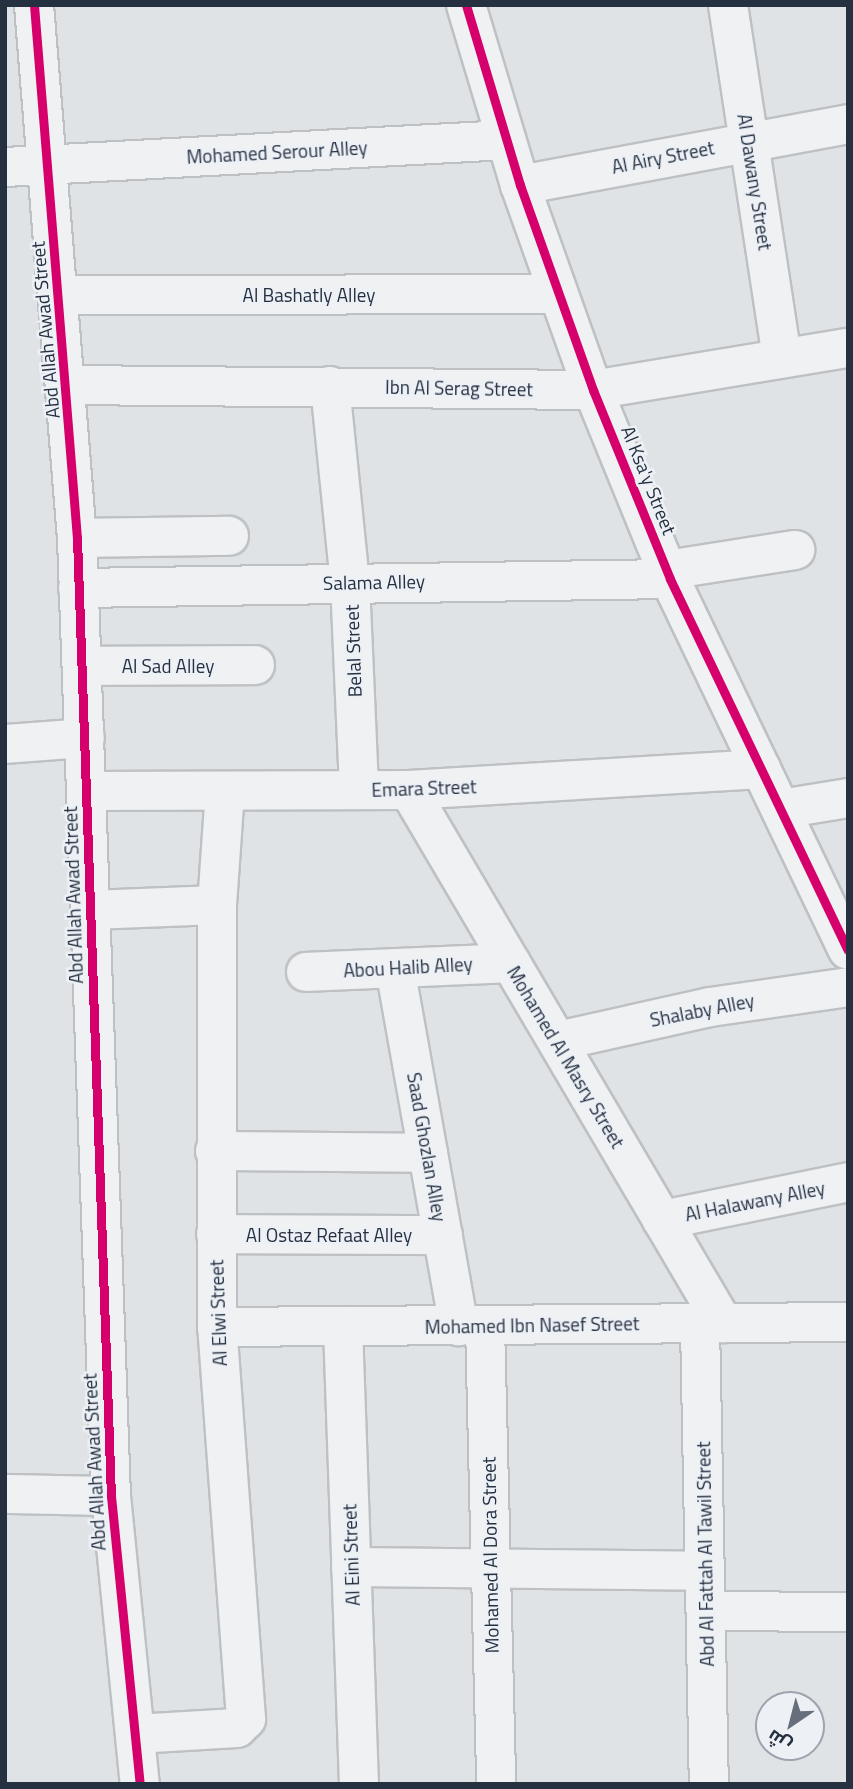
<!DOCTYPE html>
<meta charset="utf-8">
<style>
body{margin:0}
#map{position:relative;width:853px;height:1789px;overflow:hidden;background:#e0e3e6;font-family:"Titillium Web",Cairo,sans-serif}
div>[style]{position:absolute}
.roads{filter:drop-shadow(2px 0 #bec1c4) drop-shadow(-2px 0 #bec1c4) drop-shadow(0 2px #bec1c4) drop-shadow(0 -2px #bec1c4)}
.minor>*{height:38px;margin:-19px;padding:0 19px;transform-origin:19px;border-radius:19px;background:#eff1f3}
.cycleway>*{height:9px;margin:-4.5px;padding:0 4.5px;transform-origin:4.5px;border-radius:4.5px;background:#d6006c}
span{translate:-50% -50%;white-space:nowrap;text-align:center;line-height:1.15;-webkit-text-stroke:5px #edf1f6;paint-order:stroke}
.street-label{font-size:19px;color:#253041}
.frame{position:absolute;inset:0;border:7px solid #253041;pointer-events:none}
.north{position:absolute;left:755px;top:1691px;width:70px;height:70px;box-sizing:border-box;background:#edf1f6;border:2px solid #9da4ae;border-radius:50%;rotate:215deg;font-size:19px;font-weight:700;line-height:28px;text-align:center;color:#253041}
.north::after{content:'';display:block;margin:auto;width:24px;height:32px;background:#666f7b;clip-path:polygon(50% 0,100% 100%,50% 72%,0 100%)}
</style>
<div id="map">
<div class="roads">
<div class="minor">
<div style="left:34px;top:5px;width:535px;rotate:85.39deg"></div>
<div style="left:77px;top:538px;width:959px;rotate:87.97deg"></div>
<div style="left:111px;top:1496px;width:289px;rotate:84.3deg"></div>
<div style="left:466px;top:5px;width:188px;rotate:73.3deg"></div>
<div style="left:520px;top:185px;width:218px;rotate:70.4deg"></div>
<div style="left:593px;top:390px;width:204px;rotate:67.8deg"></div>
<div style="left:670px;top:579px;width:411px;rotate:64.4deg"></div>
<div style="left:728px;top:5px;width:357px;rotate:81.3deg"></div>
<div style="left:5px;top:167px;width:502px;rotate:-3.08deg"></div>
<div style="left:520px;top:185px;width:334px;rotate:-10.5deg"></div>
<div style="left:60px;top:295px;width:498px;rotate:-0.1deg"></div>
<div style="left:68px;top:385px;width:525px;rotate:0.55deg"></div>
<div style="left:593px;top:390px;width:258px;rotate:-9.4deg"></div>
<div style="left:330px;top:386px;width:197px;rotate:84.2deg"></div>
<div style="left:350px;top:582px;width:208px;rotate:87.5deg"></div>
<div style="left:77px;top:538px;width:152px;rotate:-0.8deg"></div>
<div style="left:667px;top:570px;width:130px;rotate:-8.9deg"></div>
<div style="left:78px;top:588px;width:592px;rotate:-0.87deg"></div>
<div style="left:82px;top:666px;width:173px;rotate:-0.3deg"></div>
<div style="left:5px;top:744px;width:80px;rotate:-4.3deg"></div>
<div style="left:409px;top:790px;width:619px;rotate:59.5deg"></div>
<div style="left:87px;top:791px;width:322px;rotate:-0.2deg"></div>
<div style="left:409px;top:790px;width:353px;rotate:-3.4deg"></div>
<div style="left:781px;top:809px;width:68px;rotate:-9.3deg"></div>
<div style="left:91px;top:910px;width:126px;rotate:-2.3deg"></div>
<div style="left:395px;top:968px;width:364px;rotate:79.9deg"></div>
<div style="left:306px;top:972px;width:205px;rotate:-2.5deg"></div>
<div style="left:558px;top:1041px;width:156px;rotate:-12.6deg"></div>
<div style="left:710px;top:1007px;width:139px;rotate:-8.2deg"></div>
<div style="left:215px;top:1151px;width:213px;rotate:0.5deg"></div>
<div style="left:662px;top:1220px;width:190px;rotate:-11.5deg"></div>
<div style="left:216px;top:1234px;width:227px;rotate:0.3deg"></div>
<div style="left:700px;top:1324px;width:460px;rotate:88.9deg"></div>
<div style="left:485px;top:1325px;width:459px;rotate:88.6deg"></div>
<div style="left:217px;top:1327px;width:631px;rotate:-0.45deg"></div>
<div style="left:343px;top:1327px;width:457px;rotate:88deg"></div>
<div style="left:5px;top:1494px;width:106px;rotate:1.1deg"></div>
<div style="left:351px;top:1567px;width:354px;rotate:0.6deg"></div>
<div style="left:706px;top:1611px;width:142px;rotate:0.4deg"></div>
<div style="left:135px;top:1734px;width:102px;rotate:-3.4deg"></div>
<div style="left:237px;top:1728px;width:13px;rotate:-45deg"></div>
<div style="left:246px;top:1719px;width:393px;rotate:-94.2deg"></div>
<div style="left:217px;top:1327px;width:422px;rotate:-90deg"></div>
<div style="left:217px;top:905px;width:114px;rotate:-86deg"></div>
</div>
</div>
<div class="cycleway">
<div style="left:34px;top:5px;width:535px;rotate:85.39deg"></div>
<div style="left:77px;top:538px;width:959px;rotate:87.97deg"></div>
<div style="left:111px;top:1496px;width:289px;rotate:84.3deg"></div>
<div style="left:466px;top:5px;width:188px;rotate:73.3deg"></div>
<div style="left:520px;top:185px;width:218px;rotate:70.4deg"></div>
<div style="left:593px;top:390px;width:204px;rotate:67.8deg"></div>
<div style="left:670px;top:579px;width:411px;rotate:64.4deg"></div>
</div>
<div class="street-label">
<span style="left:277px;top:152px;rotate:-3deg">Mohamed Serour Alley</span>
<span style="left:663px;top:157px;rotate:-11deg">Al Airy Street</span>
<span style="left:755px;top:182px;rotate:81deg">Al Dawany Street</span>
<span style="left:309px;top:295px">Al Bashatly Alley</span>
<span style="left:45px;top:330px;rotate:-95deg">Abd Allah Awad Street</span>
<span style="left:459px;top:388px;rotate:1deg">Ibn Al Serag Street</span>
<span style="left:649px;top:480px;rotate:68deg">Al Ksa'y Street</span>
<span style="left:374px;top:582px;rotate:-1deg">Salama Alley</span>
<span style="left:353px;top:651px;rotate:-92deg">Belal Street</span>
<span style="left:168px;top:666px">Al Sad Alley</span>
<span style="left:424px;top:788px;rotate:-2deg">Emara Street</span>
<span style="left:73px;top:895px;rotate:-92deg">Abd Allah Awad Street</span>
<span style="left:408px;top:967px;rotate:-3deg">Abou Halib Alley</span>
<span style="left:702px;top:1010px;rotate:-11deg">Shalaby Alley</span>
<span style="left:566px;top:1057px;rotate:59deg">Mohamed Al Masry Street</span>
<span style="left:427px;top:1147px;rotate:80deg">Saad Ghozlan Alley</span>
<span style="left:755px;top:1201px;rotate:-11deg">Al Halawany Alley</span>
<span style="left:329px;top:1235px">Al Ostaz Refaat Alley</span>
<span style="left:218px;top:1313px;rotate:-92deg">Al Elwi Street</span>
<span style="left:532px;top:1325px;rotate:-1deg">Mohamed Ibn Nasef Street</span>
<span style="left:94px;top:1462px;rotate:-93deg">Abd Allah Awad Street</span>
<span style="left:705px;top:1554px;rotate:-91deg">Abd Al Fattah Al Tawil Street</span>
<span style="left:351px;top:1555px;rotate:-92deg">Al Eini Street</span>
<span style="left:490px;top:1555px;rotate:-91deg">Mohamed Al Dora Street</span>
</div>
<div class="frame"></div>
<div class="north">ش</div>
</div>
